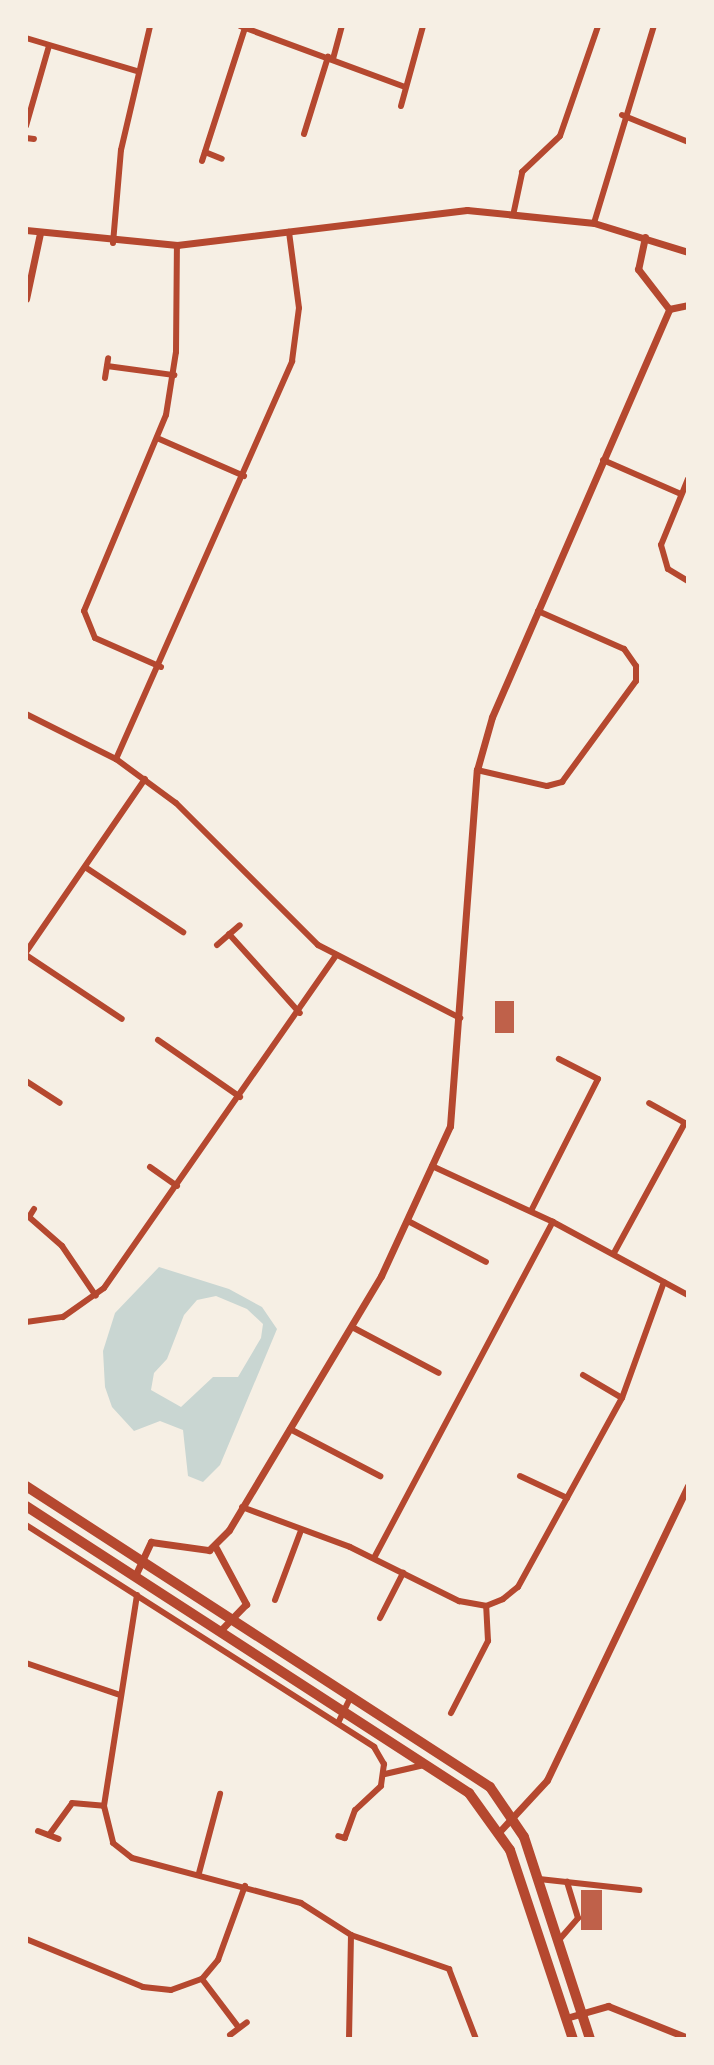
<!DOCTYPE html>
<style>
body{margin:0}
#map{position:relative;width:714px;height:2065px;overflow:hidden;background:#f6efe4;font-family:"IBM Plex Sans",sans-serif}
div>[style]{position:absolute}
.water>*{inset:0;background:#c9d6d2}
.building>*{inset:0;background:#bf614a;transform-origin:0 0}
.minor>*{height:6px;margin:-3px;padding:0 3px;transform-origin:3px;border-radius:3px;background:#b5482f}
.tertiary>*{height:7px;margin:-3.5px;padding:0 3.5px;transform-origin:3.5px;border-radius:3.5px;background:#b5482f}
.trunk>*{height:10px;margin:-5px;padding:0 5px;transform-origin:5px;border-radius:5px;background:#b5482f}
span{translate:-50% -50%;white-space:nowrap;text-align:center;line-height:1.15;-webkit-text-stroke:5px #f6efe4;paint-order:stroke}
.frame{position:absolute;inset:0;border:28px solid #f6efe4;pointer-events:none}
</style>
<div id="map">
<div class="water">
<div style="clip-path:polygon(evenodd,159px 1267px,229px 1289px,262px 1307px,277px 1329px,220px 1465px,203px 1482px,188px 1476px,183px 1430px,160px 1421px,134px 1431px,112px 1407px,105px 1387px,103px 1351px,115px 1313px,159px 1267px,216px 1296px,247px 1309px,263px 1324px,261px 1338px,238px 1377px,213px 1377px,181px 1407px,151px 1390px,154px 1373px,167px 1359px,184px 1315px,197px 1300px,216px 1296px)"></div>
</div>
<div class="building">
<div style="left:495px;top:1001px;width:19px;height:32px"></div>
<div style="left:581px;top:1890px;width:21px;height:40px"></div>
</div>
<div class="minor">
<div style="left:240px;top:26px;width:176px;rotate:20.3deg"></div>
<div style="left:26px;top:38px;width:116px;rotate:16.6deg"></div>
<div style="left:333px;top:59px;width:34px;rotate:-75deg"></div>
<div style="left:401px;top:106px;width:83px;rotate:-74.6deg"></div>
<div style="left:622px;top:115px;width:71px;rotate:22.2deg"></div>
<div style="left:26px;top:126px;width:83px;rotate:-74deg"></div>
<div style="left:304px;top:134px;width:81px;rotate:-72.7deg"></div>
<div style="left:26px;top:138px;width:8px;rotate:7deg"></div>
<div style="left:205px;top:152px;width:18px;rotate:22deg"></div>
<div style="left:202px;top:161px;width:140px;rotate:-72.1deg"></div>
<div style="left:514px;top:211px;width:40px;rotate:-78deg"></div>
<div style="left:522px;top:172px;width:52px;rotate:-43.5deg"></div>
<div style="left:560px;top:136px;width:116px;rotate:-70.9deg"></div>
<div style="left:594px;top:223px;width:206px;rotate:-73.1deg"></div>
<div style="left:113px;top:243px;width:93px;rotate:-85.1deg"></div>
<div style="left:121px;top:150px;width:127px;rotate:-76.8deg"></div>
<div style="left:107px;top:366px;width:68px;rotate:7.7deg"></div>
<div style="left:105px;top:378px;width:20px;rotate:-81deg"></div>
<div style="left:157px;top:438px;width:95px;rotate:23.6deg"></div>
<div style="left:603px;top:460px;width:85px;rotate:23.6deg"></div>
<div style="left:688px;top:479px;width:71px;rotate:112.2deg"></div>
<div style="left:661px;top:545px;width:25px;rotate:74deg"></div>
<div style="left:668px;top:569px;width:23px;rotate:31deg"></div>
<div style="left:161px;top:667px;width:72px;rotate:-156.3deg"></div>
<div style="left:95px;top:638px;width:29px;rotate:-112deg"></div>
<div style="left:84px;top:611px;width:212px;rotate:-67.3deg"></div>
<div style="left:166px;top:415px;width:64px;rotate:-81deg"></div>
<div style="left:176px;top:352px;width:107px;rotate:-89.5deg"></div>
<div style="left:26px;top:714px;width:101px;rotate:26.6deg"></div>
<div style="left:116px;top:759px;width:74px;rotate:36.3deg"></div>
<div style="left:176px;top:803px;width:201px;rotate:45deg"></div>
<div style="left:318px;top:945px;width:160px;rotate:27.2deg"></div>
<div style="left:116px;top:759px;width:435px;rotate:-66.1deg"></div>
<div style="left:292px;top:361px;width:53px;rotate:-82.5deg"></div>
<div style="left:299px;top:308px;width:77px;rotate:-97.5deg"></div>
<div style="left:477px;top:770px;width:72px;rotate:12.9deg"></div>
<div style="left:547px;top:786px;width:16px;rotate:-15deg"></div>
<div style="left:562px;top:782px;width:125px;rotate:-53.8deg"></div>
<div style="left:636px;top:681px;width:15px;rotate:-90deg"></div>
<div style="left:636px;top:666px;width:21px;rotate:-125deg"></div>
<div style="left:624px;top:649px;width:94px;rotate:-156.2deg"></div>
<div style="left:85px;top:867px;width:118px;rotate:33.6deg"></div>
<div style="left:229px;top:934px;width:106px;rotate:48.1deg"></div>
<div style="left:217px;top:945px;width:30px;rotate:-41deg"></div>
<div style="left:26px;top:952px;width:210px;rotate:-55.5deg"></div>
<div style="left:26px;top:955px;width:115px;rotate:33.7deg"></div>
<div style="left:158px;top:1040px;width:100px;rotate:34.8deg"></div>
<div style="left:26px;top:1081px;width:40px;rotate:32.9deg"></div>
<div style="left:432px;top:1166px;width:133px;rotate:24.8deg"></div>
<div style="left:553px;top:1222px;width:153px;rotate:28.4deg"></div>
<div style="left:150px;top:1167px;width:33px;rotate:35deg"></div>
<div style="left:34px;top:1209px;width:9px;rotate:122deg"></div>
<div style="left:29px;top:1217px;width:44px;rotate:41.3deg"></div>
<div style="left:62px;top:1246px;width:60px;rotate:55.8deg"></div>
<div style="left:531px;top:1211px;width:148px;rotate:-63.1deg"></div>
<div style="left:598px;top:1079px;width:44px;rotate:-152.9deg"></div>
<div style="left:408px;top:1221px;width:88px;rotate:27.7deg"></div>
<div style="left:614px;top:1253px;width:148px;rotate:-61.4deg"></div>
<div style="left:685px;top:1123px;width:41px;rotate:-150.9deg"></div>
<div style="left:26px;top:1322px;width:37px;rotate:-8deg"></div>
<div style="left:63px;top:1317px;width:50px;rotate:-35.3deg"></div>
<div style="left:104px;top:1288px;width:406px;rotate:-55.1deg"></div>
<div style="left:352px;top:1327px;width:98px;rotate:27.9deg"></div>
<div style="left:583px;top:1375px;width:45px;rotate:30.5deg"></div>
<div style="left:290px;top:1429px;width:102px;rotate:27.6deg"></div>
<div style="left:520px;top:1476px;width:52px;rotate:25.1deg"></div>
<div style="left:242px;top:1507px;width:115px;rotate:20.3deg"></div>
<div style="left:350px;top:1547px;width:122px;rotate:26.4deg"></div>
<div style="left:459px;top:1601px;width:27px;rotate:10deg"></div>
<div style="left:486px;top:1606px;width:18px;rotate:-22deg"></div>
<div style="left:503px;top:1599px;width:19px;rotate:-39deg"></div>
<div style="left:518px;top:1587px;width:216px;rotate:-61.2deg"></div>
<div style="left:622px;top:1398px;width:123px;rotate:-70.1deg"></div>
<div style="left:26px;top:1525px;width:413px;rotate:32.5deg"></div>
<div style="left:374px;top:1747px;width:20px;rotate:60deg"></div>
<div style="left:384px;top:1764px;width:22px;rotate:98deg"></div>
<div style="left:381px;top:1786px;width:35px;rotate:137deg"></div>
<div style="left:355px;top:1810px;width:30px;rotate:110deg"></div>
<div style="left:345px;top:1838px;width:7px;rotate:-164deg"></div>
<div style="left:374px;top:1558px;width:381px;rotate:-62deg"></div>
<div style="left:137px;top:1595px;width:214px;rotate:98.9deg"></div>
<div style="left:104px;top:1806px;width:38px;rotate:76deg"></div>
<div style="left:113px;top:1843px;width:24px;rotate:38deg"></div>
<div style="left:132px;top:1858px;width:175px;rotate:14.9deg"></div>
<div style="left:301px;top:1903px;width:59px;rotate:32.6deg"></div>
<div style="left:351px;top:1935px;width:104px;rotate:19.1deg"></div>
<div style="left:449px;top:1969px;width:75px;rotate:68.9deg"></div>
<div style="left:275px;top:1600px;width:72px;rotate:-69.5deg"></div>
<div style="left:380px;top:1618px;width:51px;rotate:-62.9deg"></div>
<div style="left:26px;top:1663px;width:99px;rotate:18.8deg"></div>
<div style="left:451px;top:1713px;width:81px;rotate:-62.8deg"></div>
<div style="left:488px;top:1641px;width:35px;rotate:-93deg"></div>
<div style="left:338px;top:1723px;width:30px;rotate:-64deg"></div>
<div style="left:385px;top:1774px;width:40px;rotate:-13deg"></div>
<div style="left:38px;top:1831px;width:22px;rotate:21deg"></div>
<div style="left:49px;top:1835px;width:39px;rotate:-54deg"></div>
<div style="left:72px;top:1803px;width:32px;rotate:5deg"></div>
<div style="left:199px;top:1873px;width:82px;rotate:-75.1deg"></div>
<div style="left:539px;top:1879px;width:101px;rotate:6.3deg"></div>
<div style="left:26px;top:1939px;width:126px;rotate:22.3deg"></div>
<div style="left:143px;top:1987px;width:28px;rotate:6deg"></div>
<div style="left:171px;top:1990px;width:33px;rotate:-20deg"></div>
<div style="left:202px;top:1979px;width:25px;rotate:-50deg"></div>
<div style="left:218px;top:1960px;width:79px;rotate:-70deg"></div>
<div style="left:559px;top:1940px;width:29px;rotate:-49deg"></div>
<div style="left:578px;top:1918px;width:38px;rotate:-107deg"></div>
<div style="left:202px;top:1979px;width:61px;rotate:52.9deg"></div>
<div style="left:230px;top:2035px;width:21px;rotate:-37deg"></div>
<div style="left:349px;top:2039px;width:104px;rotate:-88.9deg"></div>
</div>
<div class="tertiary">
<div style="left:26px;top:230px;width:152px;rotate:5.7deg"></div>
<div style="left:177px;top:245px;width:292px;rotate:-6.9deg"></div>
<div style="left:467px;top:210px;width:128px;rotate:5.8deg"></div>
<div style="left:594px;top:223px;width:98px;rotate:17.1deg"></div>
<div style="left:645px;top:237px;width:33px;rotate:102deg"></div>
<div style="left:638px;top:269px;width:51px;rotate:52.2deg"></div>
<div style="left:26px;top:299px;width:67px;rotate:-78deg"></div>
<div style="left:669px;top:309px;width:19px;rotate:-12deg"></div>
<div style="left:216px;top:1548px;width:64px;rotate:61.8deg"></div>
<div style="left:246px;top:1604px;width:36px;rotate:134deg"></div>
<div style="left:135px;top:1576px;width:38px;rotate:-65deg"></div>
<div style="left:151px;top:1542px;width:59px;rotate:7.9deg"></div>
<div style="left:209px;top:1550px;width:28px;rotate:-45deg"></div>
<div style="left:229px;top:1530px;width:296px;rotate:-59.1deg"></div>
<div style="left:381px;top:1276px;width:165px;rotate:-65.3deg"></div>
<div style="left:450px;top:1126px;width:357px;rotate:-85.7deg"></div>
<div style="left:477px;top:770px;width:55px;rotate:-74.2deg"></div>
<div style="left:492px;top:717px;width:445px;rotate:-66.5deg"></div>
<div style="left:500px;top:1831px;width:69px;rotate:-47.3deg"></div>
<div style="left:547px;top:1780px;width:326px;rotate:-64.4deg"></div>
<div style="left:566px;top:2018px;width:44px;rotate:-15.9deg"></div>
<div style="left:608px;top:2006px;width:86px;rotate:21.8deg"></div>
</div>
<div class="trunk">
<div style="left:26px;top:1486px;width:553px;rotate:32.97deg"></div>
<div style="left:490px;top:1787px;width:60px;rotate:55.8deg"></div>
<div style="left:524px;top:1837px;width:213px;rotate:71.9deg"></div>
<div style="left:26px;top:1506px;width:528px;rotate:32.94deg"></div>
<div style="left:469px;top:1793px;width:70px;rotate:54.3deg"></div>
<div style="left:510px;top:1850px;width:199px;rotate:71.6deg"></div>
</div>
<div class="frame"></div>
</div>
